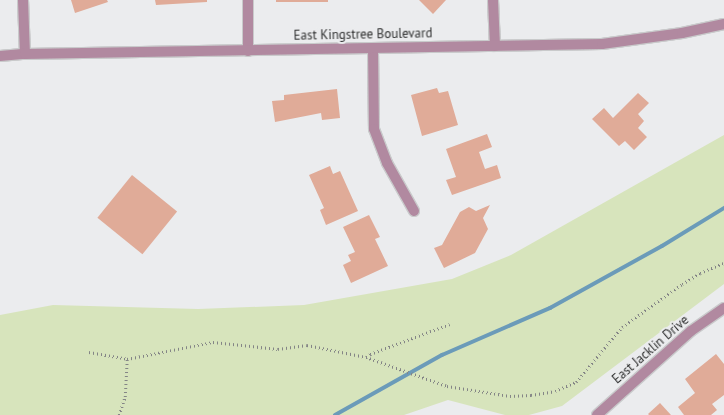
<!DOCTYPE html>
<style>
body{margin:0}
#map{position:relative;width:724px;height:415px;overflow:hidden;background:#ebecee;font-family:"PT Sans",sans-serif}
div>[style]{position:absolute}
.green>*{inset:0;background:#d7e4bc}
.stream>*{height:4px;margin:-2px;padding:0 2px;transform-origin:2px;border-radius:2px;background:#6b9bb9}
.building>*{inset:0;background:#e0ab98;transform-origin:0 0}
.path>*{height:2.5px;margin-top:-1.25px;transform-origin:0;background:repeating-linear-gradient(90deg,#848586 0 1px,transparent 0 4px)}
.roads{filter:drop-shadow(1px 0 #c9cacb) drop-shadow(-1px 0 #c9cacb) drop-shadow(0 1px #c9cacb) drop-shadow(0 -1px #c9cacb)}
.minor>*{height:10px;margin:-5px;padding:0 5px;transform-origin:5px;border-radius:5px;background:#b189a0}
span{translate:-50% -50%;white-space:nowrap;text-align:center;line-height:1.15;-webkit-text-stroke:4px #ebecee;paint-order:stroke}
.street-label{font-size:13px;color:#2d2e2e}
</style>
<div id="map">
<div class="green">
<div style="clip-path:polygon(724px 135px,724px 284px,562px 406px,529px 415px,505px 415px,448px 400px,404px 415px,0 415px,0 315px,53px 305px,198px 309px,304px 305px,452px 279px,511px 255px)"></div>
</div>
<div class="stream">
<div style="left:335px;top:415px;width:123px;rotate:-29.3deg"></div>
<div style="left:442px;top:355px;width:118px;rotate:-23.5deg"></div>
<div style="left:550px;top:308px;width:128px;rotate:-29deg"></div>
<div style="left:662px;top:246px;width:73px;rotate:-31.5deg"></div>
</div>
<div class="building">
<div style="clip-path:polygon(71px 0,107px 0,108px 2px,75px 13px)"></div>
<div style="clip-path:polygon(155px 0,207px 0,207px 2px,156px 5px)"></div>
<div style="left:276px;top:0;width:52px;height:2px"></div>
<div style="clip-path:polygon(419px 0,446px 0,433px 14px)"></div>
<div style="clip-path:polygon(437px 88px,439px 93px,448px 91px,458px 125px,422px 136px,411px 95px)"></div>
<div style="clip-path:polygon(337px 89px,340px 118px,322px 120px,321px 113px,275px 122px,272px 101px,284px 100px,284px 95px)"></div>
<div style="clip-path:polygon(638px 93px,649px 103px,638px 114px,644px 121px,638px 128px,647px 137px,634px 150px,625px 141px,619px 146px,592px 119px,604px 108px,613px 118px)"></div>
<div style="clip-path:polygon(487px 134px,492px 147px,479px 152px,485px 169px,497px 165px,501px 178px,452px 195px,446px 180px,456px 177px,446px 149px)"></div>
<div style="clip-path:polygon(330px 166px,333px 174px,340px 171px,358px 211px,326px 225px,320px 210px,324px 208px,309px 175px)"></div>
<div style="left:132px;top:175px;width:58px;height:55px;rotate:39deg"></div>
<div style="clip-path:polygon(490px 205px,483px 218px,488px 229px,475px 253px,444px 268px,434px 248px,442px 245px,460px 212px,469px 207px,476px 211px)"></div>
<div style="clip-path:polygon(369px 215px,380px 237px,375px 239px,388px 266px,351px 283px,343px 265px,351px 261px,348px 255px,355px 252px,343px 227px)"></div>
<div style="clip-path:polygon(716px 354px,724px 364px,724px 395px,712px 404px,717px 410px,711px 415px,684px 415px,678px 407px,695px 393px,685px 379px)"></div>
<div style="clip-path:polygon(660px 403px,671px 415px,649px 415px,648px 414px)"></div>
</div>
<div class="path">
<div style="left:89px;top:352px;width:39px;rotate:10deg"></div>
<div style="left:127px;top:359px;width:88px;rotate:-11.2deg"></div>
<div style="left:213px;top:342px;width:65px;rotate:6.1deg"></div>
<div style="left:278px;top:349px;width:29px;rotate:-8deg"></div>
<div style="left:307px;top:345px;width:60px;rotate:11.5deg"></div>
<div style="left:366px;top:357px;width:86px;rotate:19.7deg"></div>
<div style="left:447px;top:386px;width:64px;rotate:9deg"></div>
<div style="left:510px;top:396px;width:21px;rotate:-3deg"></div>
<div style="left:531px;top:395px;width:24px;rotate:-9deg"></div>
<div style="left:555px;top:391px;width:23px;rotate:-23deg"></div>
<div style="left:576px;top:382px;width:72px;rotate:-50.1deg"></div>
<div style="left:622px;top:327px;width:74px;rotate:-35.6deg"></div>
<div style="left:682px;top:284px;width:21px;rotate:-31deg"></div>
<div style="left:700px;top:273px;width:26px;rotate:-23deg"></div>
<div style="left:366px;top:357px;width:5px;rotate:-37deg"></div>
<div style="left:370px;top:354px;width:85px;rotate:-20.6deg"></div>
<div style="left:119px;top:415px;width:19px;rotate:-72deg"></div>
<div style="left:125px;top:397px;width:38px;rotate:-87deg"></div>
</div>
<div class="roads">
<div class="minor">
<div style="left:23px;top:0;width:54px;rotate:87.9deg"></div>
<div style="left:248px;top:0;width:51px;rotate:90deg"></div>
<div style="left:493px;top:0;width:46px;rotate:87.5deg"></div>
<div style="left:373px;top:49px;width:80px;rotate:89.3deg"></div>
<div style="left:374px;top:129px;width:36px;rotate:69deg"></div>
<div style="left:387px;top:163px;width:55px;rotate:60.6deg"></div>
<div style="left:0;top:56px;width:25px;rotate:-5deg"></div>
<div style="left:25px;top:54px;width:577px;rotate:-0.99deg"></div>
<div style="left:602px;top:44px;width:81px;rotate:-7.8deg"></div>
<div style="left:682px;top:33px;width:43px;rotate:-12.1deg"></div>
<div style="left:597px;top:415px;width:126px;rotate:-41.8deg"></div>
<div style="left:691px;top:331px;width:40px;rotate:-34.9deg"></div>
</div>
</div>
<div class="street-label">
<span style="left:363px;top:35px;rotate:-1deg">East Kingstree Boulevard</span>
<span style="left:651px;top:350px;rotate:-41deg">East Jacklin Drive</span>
</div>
</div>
